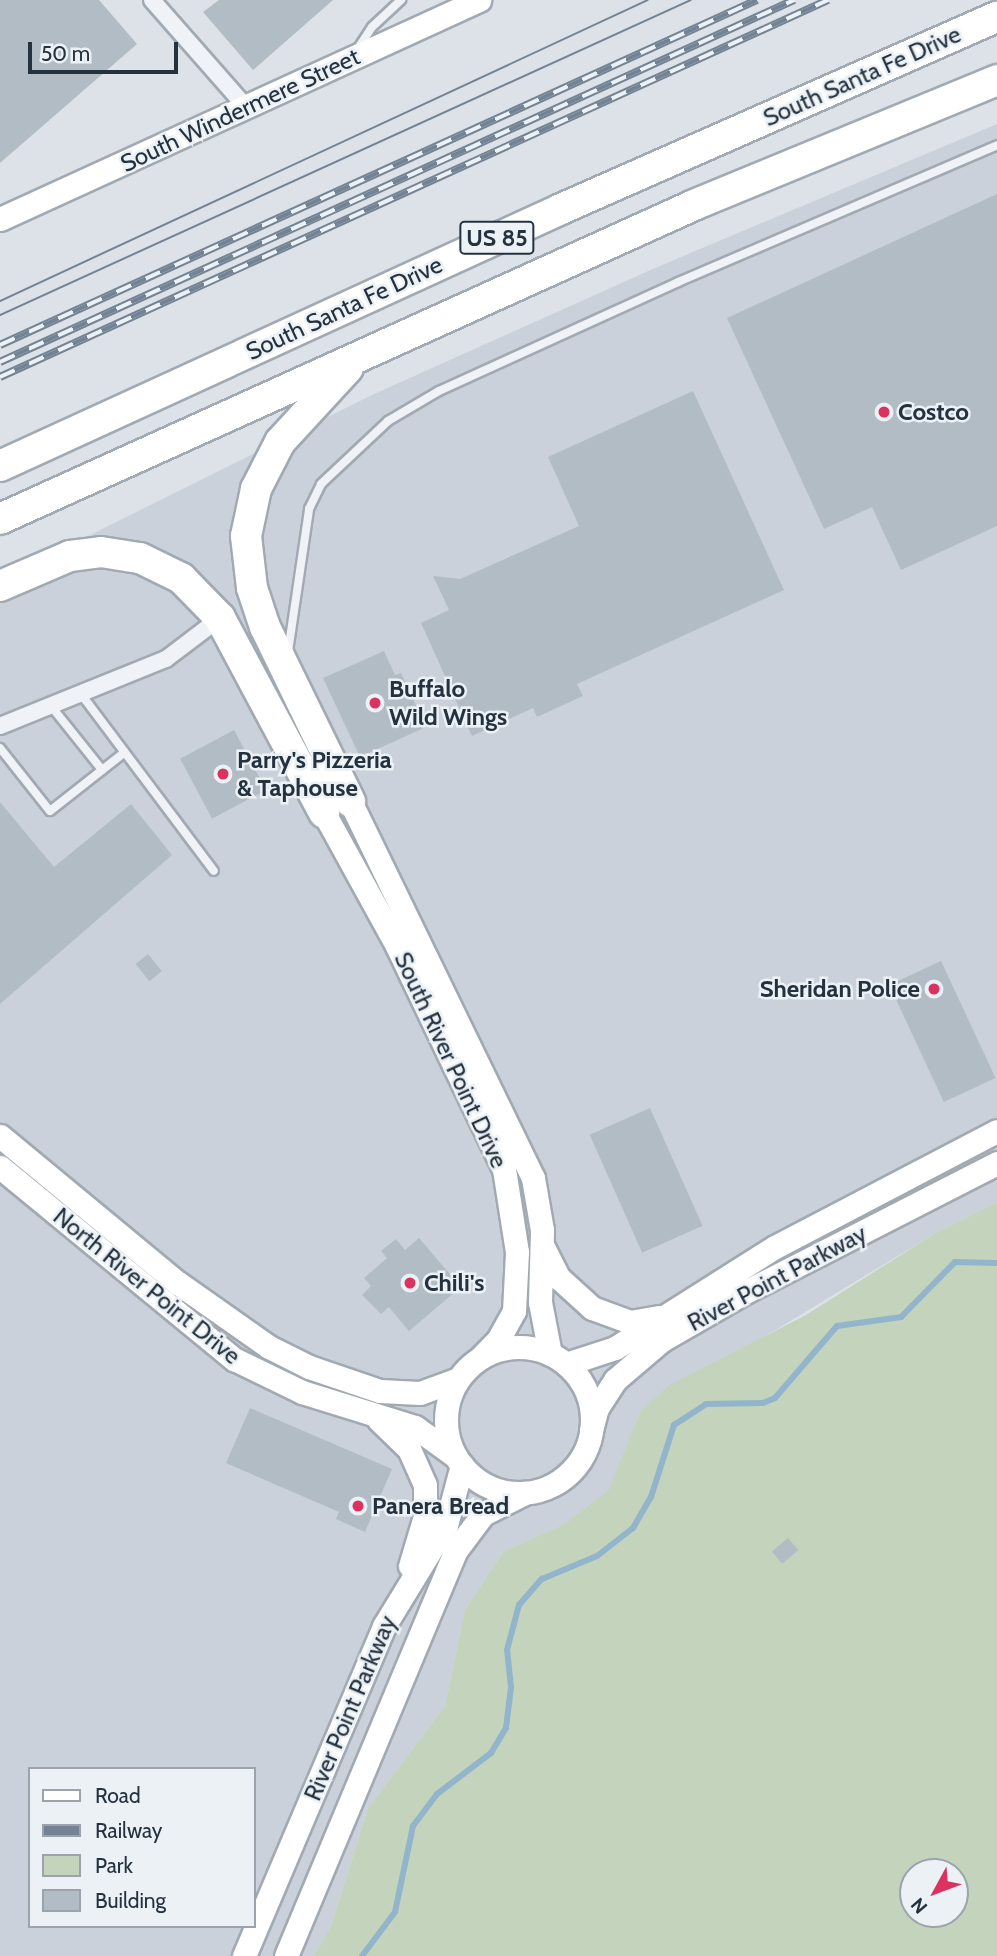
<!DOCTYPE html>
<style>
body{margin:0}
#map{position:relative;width:997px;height:1956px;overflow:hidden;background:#dce2e8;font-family:Cabin,sans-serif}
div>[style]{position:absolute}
.built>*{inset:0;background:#cad1da}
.green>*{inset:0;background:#c4d3bc}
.stream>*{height:6px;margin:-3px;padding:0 3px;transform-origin:3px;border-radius:3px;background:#92b5cc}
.building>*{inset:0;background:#b2bcc5;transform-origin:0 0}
.roads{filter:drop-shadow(2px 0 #a1a9b2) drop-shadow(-2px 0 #a1a9b2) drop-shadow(0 2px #a1a9b2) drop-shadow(0 -2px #a1a9b2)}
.lane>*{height:8px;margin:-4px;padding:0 4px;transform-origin:4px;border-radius:4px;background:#eff2f6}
.street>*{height:16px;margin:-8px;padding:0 8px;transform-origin:8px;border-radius:8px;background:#eff2f6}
.secondary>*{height:23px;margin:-11.5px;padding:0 11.5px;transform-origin:11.5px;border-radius:11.5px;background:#fff}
.secondary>.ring{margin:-11.5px;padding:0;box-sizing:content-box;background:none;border:23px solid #fff;border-radius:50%}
.highway>*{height:30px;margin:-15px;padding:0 15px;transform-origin:15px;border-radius:15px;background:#fff}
.tram>*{height:2px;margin:-1px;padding:0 1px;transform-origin:1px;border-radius:1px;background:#748393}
.rail>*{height:8px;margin-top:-4px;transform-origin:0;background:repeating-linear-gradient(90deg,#ebf1f5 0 16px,#748393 0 32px);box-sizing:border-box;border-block:2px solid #748393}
.dots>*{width:19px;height:19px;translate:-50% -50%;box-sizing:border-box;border:4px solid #ebf1f5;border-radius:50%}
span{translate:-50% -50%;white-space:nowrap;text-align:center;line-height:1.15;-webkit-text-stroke:5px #ebf1f5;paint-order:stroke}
.shield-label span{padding:2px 5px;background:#ebf1f5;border:2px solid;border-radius:5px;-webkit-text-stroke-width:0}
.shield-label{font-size:23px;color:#24313f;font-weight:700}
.street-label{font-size:24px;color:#24313f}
.poi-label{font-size:24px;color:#24313f;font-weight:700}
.left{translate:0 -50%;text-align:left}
.right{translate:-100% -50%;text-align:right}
.legend{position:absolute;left:28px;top:1767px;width:228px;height:161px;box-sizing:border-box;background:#ebf1f5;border:2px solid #9ba4ac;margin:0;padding:9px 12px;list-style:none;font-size:21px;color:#24313f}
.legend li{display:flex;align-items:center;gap:14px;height:35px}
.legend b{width:35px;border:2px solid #9ba4ac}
.north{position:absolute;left:899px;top:1858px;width:70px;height:70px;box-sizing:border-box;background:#ebf1f5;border:2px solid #9ba4ac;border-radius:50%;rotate:229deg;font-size:19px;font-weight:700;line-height:28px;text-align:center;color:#24313f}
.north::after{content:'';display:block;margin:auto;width:24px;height:32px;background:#db3260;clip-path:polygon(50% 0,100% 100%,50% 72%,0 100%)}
.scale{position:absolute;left:28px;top:42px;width:150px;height:32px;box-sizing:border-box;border:4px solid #24313f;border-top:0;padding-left:9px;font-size:21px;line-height:24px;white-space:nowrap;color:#24313f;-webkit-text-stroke:5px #ebf1f5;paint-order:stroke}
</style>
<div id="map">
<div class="built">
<div style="clip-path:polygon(evenodd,997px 124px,997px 1202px,934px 1234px,640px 1412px,610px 1490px,566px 1523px,503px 1552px,465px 1610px,445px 1706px,368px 1808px,331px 1926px,314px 1956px,0 1956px,0 598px,76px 542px,372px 395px,655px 268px,997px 124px,30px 1769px,254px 1769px,254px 1926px,30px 1926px,30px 1769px)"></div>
</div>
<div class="green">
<div style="clip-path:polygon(evenodd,997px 1202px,997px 1956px,314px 1956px,331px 1926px,368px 1808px,445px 1706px,465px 1610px,503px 1552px,566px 1523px,609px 1490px,640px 1412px,668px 1386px,806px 1315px,934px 1234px,997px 1202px,913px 1872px,955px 1872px,955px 1914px,913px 1914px,913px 1872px)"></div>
</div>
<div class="stream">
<div style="left:362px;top:1956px;width:55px;rotate:-53.1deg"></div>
<div style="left:395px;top:1912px;width:88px;rotate:-78.2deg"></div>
<div style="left:413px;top:1826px;width:40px;rotate:-53deg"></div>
<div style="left:437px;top:1794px;width:68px;rotate:-37.2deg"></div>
<div style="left:491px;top:1753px;width:29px;rotate:-59deg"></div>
<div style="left:506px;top:1728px;width:41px;rotate:-83deg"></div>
<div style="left:511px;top:1687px;width:37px;rotate:-96deg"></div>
<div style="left:507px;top:1650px;width:47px;rotate:-75.1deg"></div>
<div style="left:519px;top:1605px;width:35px;rotate:-49deg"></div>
<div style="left:542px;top:1579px;width:60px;rotate:-22.7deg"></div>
<div style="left:597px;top:1556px;width:46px;rotate:-37.9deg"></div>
<div style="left:633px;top:1528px;width:36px;rotate:-60deg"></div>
<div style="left:651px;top:1497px;width:76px;rotate:-72.3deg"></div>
<div style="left:674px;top:1425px;width:38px;rotate:-33deg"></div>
<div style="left:706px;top:1404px;width:57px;rotate:-1deg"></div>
<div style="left:763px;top:1403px;width:13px;rotate:-23deg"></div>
<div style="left:775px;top:1398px;width:95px;rotate:-49.3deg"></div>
<div style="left:837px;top:1326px;width:65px;rotate:-8deg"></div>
<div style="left:901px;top:1317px;width:77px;rotate:-45.5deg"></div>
<div style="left:955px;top:1262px;width:42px;rotate:1.4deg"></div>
</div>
<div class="building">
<div style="clip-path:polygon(0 0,99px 0,137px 44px,0 163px)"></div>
<div style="clip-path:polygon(219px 0,333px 0,253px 70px,203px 12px)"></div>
<div style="clip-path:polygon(997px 194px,997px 526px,901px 570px,872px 507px,824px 529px,727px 318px)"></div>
<div style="clip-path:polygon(693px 391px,784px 590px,577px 684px,583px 696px,537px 717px,533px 708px,472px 736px,421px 623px,449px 610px,433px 576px,460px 579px,579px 526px,548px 457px)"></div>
<div style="clip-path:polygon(384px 651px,395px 675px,401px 673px,426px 727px,360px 757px,323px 678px)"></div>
<div style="left:234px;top:730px;width:68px;height:61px;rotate:62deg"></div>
<div style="clip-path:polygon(0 802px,54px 867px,131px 804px,172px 855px,0 1004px)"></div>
<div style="left:148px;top:954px;width:22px;height:16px;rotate:51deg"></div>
<div style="left:941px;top:961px;width:129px;height:57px;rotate:65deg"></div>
<div style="left:650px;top:1108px;width:129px;height:66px;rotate:66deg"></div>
<div style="clip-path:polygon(419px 1238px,455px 1280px,449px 1285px,455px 1292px,409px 1331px,389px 1307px,381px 1314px,362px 1295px,371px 1286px,364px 1278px,387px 1258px,381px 1251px,396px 1239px,405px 1250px)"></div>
<div style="clip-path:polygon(250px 1408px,392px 1469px,365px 1532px,336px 1519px,339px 1512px,226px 1463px)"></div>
<div style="left:788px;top:1538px;width:16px;height:21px;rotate:50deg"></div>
</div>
<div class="roads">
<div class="lane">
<div style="left:357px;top:50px;width:27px;rotate:-57deg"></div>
<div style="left:372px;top:27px;width:40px;rotate:-43deg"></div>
<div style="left:288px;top:652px;width:145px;rotate:-81.6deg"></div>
<div style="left:309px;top:509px;width:28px;rotate:-64deg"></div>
<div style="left:321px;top:484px;width:92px;rotate:-43.2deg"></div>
<div style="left:388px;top:421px;width:59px;rotate:-30.5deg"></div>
<div style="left:439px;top:391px;width:263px;rotate:-24.5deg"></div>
<div style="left:678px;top:282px;width:347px;rotate:-23.2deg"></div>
<div style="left:81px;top:694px;width:221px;rotate:53.1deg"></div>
<div style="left:51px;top:706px;width:82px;rotate:51.4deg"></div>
<div style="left:0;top:748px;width:80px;rotate:51.6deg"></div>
<div style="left:50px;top:811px;width:95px;rotate:-38.2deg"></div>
</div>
<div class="street">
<div style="left:152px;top:0;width:142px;rotate:48.7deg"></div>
<div style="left:0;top:726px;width:179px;rotate:-22deg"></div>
<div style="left:166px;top:659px;width:68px;rotate:-37.2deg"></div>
</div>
<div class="secondary">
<div style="left:0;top:219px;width:527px;rotate:-24.57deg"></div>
<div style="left:350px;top:801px;width:419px;rotate:64.1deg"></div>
<div style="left:533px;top:1178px;width:53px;rotate:80.2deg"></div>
<div style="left:542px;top:1230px;width:72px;rotate:91.6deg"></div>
<div style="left:540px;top:1302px;width:53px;rotate:79.1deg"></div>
<div style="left:324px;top:813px;width:152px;rotate:61.2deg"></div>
<div style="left:397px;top:946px;width:247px;rotate:64.4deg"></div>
<div style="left:504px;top:1169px;width:84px;rotate:81.1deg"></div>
<div style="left:517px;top:1252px;width:59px;rotate:92.9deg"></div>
<div style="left:514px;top:1311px;width:33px;rotate:119deg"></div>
<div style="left:498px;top:1340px;width:23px;rotate:135deg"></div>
<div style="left:0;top:1136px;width:231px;rotate:39.6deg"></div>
<div style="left:178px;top:1283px;width:111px;rotate:35.1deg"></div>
<div style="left:269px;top:1347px;width:45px;rotate:26.6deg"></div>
<div style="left:309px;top:1367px;width:75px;rotate:18.7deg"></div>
<div style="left:380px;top:1391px;width:40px;rotate:2.9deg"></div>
<div style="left:420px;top:1393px;width:40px;rotate:-20.2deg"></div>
<div style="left:0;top:1167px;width:303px;rotate:39.4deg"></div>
<div style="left:234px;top:1359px;width:76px;rotate:25.9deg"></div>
<div style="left:302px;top:1392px;width:118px;rotate:17.2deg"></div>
<div style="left:415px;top:1427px;width:49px;rotate:35.9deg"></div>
<div style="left:543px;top:1247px;width:35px;rotate:63deg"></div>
<div style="left:559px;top:1278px;width:45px;rotate:42.3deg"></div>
<div style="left:592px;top:1308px;width:40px;rotate:20.2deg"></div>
<div style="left:630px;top:1322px;width:29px;rotate:-10deg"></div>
<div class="ring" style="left:446px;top:1347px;width:123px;height:123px"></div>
<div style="left:566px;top:1364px;width:52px;rotate:-18.1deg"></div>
<div style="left:615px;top:1348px;width:189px;rotate:-32.3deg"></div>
<div style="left:775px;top:1247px;width:250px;rotate:-27.6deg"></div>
<div style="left:379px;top:1420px;width:42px;rotate:44deg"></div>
<div style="left:409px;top:1449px;width:39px;rotate:66deg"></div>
<div style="left:425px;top:1485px;width:31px;rotate:90deg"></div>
<div style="left:425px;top:1516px;width:52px;rotate:106.7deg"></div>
<div style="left:591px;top:1430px;width:23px;rotate:-75deg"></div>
<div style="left:597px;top:1408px;width:33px;rotate:-57deg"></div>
<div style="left:615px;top:1380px;width:62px;rotate:-40.4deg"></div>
<div style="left:662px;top:1340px;width:98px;rotate:-30deg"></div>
<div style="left:747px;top:1291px;width:281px;rotate:-27.1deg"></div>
<div style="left:244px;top:1956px;width:358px;rotate:-67deg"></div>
<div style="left:384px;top:1626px;width:119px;rotate:-58.5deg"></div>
<div style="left:446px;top:1525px;width:62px;rotate:-75.1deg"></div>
<div style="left:286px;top:1956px;width:440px;rotate:-67.3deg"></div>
<div style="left:456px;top:1550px;width:45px;rotate:-53.1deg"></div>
<div style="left:483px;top:1514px;width:47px;rotate:-26.6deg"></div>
</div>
<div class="highway">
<div style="left:348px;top:368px;width:100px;rotate:132.6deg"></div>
<div style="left:280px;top:442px;width:53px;rotate:117.1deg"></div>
<div style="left:256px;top:489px;width:48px;rotate:102deg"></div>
<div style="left:246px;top:536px;width:52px;rotate:83.4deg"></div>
<div style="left:252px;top:588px;width:41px;rotate:71.6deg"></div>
<div style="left:265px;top:627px;width:194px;rotate:64deg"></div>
<div style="left:0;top:466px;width:617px;rotate:-24.61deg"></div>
<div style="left:561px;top:209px;width:476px;rotate:-23.8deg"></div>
<div style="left:0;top:519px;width:762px;rotate:-24.34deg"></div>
<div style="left:694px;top:205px;width:328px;rotate:-22.4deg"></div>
<div style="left:0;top:586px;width:76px;rotate:-23.2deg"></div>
<div style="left:70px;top:556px;width:31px;rotate:-7deg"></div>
<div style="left:101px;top:552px;width:39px;rotate:9deg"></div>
<div style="left:140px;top:558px;width:46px;rotate:26deg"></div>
<div style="left:181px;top:578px;width:56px;rotate:45.7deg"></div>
<div style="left:220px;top:618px;width:221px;rotate:61.9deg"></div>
</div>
</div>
<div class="tram">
<div style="left:0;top:301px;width:714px;rotate:-24.92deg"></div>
<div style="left:0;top:315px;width:759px;rotate:-24.51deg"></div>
</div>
<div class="rail">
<div style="left:0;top:345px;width:832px;rotate:-24.5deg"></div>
<div style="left:0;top:362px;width:873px;rotate:-24.51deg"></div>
<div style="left:0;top:377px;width:910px;rotate:-24.48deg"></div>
</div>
<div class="dots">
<div style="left:884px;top:412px;background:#db3260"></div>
<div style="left:375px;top:703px;background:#db3260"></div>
<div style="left:223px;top:774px;background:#db3260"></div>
<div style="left:934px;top:989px;background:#db3260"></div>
<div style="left:410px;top:1283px;background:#db3260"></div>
<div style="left:358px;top:1506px;background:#db3260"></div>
</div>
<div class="shield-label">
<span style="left:497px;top:238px">US 85</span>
</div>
<div class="street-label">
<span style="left:862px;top:76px;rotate:-24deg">South Santa Fe Drive</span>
<span style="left:240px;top:110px;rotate:-25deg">South Windermere Street</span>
<span style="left:344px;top:308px;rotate:-25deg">South Santa Fe Drive</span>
<span style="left:451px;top:1060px;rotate:65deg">South River Point Drive</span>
<span style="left:777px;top:1278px;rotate:-28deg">River Point Parkway</span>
<span style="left:147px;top:1286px;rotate:39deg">North River Point Drive</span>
<span style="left:350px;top:1708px;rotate:-67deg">River Point Parkway</span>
</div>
<div class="poi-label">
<span class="left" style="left:898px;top:412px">Costco</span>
<span class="left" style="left:389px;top:703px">Buffalo<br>Wild Wings</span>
<span class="left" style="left:237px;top:774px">Parry's Pizzeria<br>&amp; Taphouse</span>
<span class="right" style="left:920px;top:989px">Sheridan Police</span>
<span class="left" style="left:424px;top:1283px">Chili's</span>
<span class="left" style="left:372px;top:1506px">Panera Bread</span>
</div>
<ul class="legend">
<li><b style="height:9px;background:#fff"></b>Road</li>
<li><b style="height:9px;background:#748393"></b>Railway</li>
<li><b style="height:19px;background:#c4d3bc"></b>Park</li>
<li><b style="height:19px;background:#b2bcc5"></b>Building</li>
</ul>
<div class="north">N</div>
<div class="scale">50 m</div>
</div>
